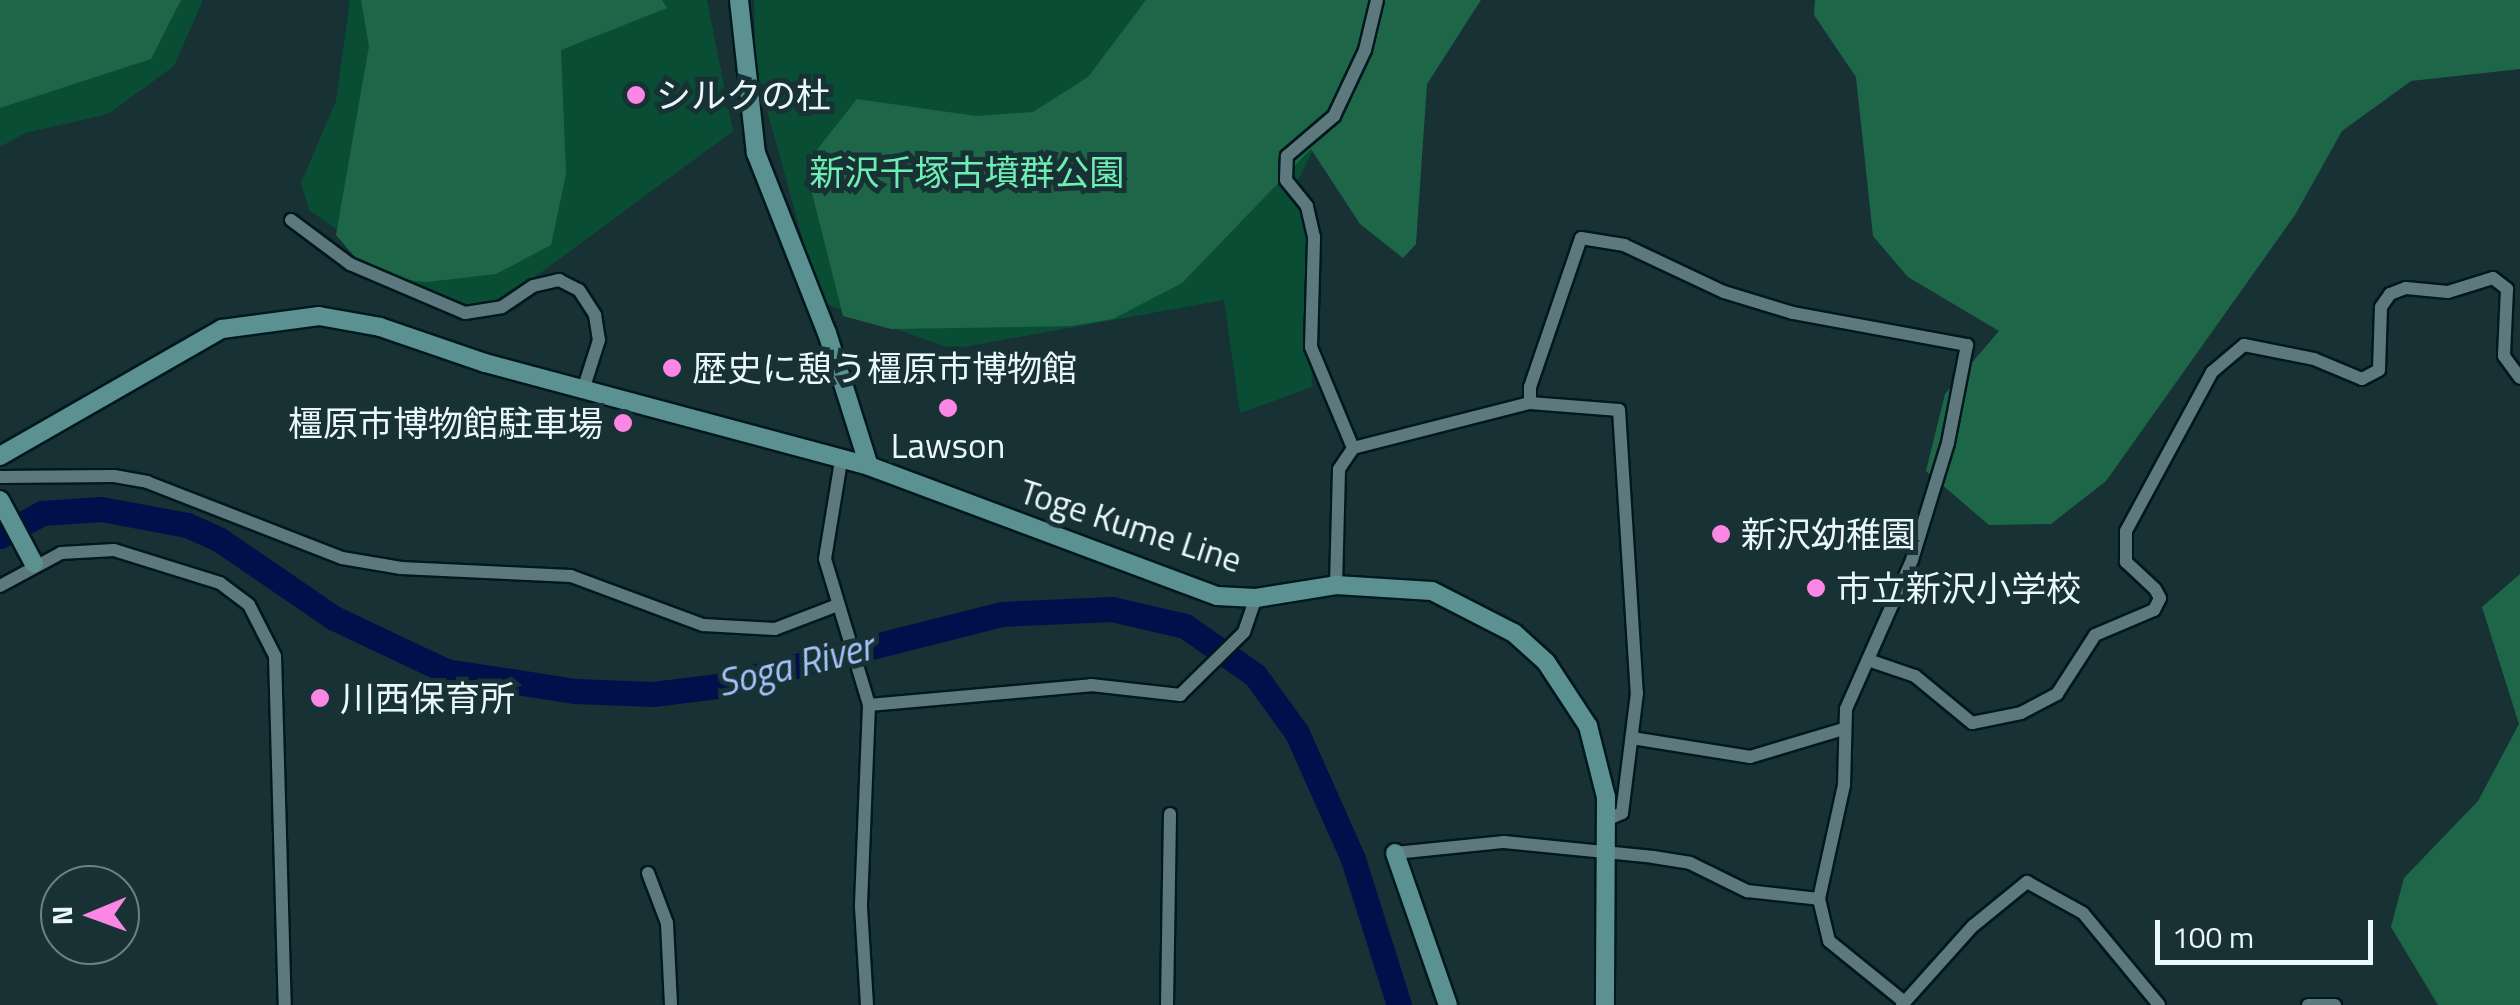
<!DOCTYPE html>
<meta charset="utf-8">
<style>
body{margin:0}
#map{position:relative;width:2520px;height:1005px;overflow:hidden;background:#183135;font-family:"Titillium Web","Noto Sans JP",sans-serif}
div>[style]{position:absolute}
.green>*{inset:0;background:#094e34}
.forest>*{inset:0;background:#1d6748}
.river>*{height:25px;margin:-12.5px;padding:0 12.5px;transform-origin:12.5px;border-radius:12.5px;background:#00104a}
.roads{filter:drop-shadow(2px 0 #01181d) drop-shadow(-2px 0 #01181d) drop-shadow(0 2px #01181d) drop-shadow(0 -2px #01181d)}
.street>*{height:12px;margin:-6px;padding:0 6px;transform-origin:6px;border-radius:6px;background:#5e797e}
.secondary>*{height:18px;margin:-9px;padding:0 9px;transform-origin:9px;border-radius:9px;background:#5b9191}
.dots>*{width:28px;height:28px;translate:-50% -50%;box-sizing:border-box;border:5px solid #183135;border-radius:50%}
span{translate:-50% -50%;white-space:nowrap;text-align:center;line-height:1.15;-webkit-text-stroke:10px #183135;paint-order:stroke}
.poi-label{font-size:35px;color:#eaf8fb}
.left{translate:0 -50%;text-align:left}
.right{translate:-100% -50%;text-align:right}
.park-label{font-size:35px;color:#6feeb3}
.street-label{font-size:35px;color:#eaf8fb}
.water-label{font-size:38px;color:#a3c3fa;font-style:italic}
.north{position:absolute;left:40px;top:865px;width:100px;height:100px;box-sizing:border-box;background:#183135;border:2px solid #6c8184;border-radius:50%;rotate:269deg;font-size:28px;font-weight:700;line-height:40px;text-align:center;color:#eaf8fb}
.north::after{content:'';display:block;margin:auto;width:35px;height:45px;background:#fc86e3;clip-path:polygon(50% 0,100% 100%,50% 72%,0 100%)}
.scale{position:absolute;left:2155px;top:920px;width:218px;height:45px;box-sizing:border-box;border:5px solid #eaf8fb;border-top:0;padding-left:12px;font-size:30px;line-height:35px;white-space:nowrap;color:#eaf8fb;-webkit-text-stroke:8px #183135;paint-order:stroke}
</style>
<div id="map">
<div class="green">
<div style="clip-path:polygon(0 0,203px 0,174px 66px,108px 114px,25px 133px,0 147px)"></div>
<div style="clip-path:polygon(350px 0,707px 0,733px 131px,486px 313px,442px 303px,309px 210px,301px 183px,336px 101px)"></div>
<div style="clip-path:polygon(754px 0,1365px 0,1363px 51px,1295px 186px,1307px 227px,1312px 387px,1240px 413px,1224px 300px,952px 349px,820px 302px,756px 70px)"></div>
</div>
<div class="forest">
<div style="clip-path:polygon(0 0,181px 0,151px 59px,0 108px)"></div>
<div style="clip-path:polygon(361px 0,662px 0,667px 8px,561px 50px,566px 174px,551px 245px,496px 274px,427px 282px,371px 276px,336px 235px,369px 46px)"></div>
<div style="clip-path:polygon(1146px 0,1481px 0,1427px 84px,1416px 244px,1403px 258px,1360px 224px,1311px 149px,1182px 283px,1113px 319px,1071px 326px,891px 329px,843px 316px,805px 165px,857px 99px,976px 116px,1033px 112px,1088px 77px)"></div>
<div style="clip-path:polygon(1815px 0,2520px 0,2520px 69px,2411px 81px,2342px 131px,2295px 215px,2106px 481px,2051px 524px,1989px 525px,1926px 471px,1945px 394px,1999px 331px,1908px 277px,1873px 236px,1856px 77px,1814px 15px)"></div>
<div style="clip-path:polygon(2520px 574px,2520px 1005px,2438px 1005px,2391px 927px,2404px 878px,2478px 801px,2519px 724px,2482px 607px)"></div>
</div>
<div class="river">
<div style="left:0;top:536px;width:48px;rotate:-28.7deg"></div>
<div style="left:42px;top:513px;width:59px;rotate:-3.9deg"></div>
<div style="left:101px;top:509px;width:87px;rotate:10.5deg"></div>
<div style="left:187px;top:525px;width:36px;rotate:24deg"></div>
<div style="left:220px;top:540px;width:138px;rotate:34.4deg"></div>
<div style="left:334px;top:618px;width:124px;rotate:25.3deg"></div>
<div style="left:446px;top:671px;width:131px;rotate:8.8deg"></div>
<div style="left:575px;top:691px;width:78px;rotate:2.2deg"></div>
<div style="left:653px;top:694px;width:64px;rotate:-7.1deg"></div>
<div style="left:717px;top:686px;width:293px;rotate:-14.2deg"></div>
<div style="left:1001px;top:614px;width:111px;rotate:-2.6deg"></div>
<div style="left:1112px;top:609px;width:75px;rotate:13.1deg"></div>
<div style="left:1185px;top:626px;width:85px;rotate:35deg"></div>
<div style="left:1255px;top:675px;width:72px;rotate:54.1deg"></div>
<div style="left:1297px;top:733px;width:138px;rotate:66deg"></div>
<div style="left:1353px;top:859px;width:153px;rotate:72.5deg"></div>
</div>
<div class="roads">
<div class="street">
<div style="left:291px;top:220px;width:74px;rotate:36.7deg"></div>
<div style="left:350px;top:264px;width:125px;rotate:23.1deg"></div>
<div style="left:465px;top:313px;width:37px;rotate:-9deg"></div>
<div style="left:502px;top:307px;width:37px;rotate:-34deg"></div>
<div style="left:533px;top:286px;width:27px;rotate:-13deg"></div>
<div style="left:559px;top:280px;width:22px;rotate:27deg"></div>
<div style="left:579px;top:290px;width:30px;rotate:57deg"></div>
<div style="left:595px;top:315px;width:25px;rotate:81deg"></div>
<div style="left:599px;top:340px;width:52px;rotate:107.7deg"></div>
<div style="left:1530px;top:403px;width:16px;rotate:-90deg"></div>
<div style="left:1530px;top:387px;width:157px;rotate:-71.1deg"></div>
<div style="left:1581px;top:238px;width:44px;rotate:9.2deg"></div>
<div style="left:1624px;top:245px;width:110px;rotate:25.2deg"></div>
<div style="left:1724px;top:292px;width:72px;rotate:16.9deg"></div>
<div style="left:1793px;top:313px;width:177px;rotate:10.4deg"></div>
<div style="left:1967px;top:345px;width:100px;rotate:101deg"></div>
<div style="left:1948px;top:443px;width:122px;rotate:107.1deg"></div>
<div style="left:1912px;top:560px;width:163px;rotate:113.9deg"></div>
<div style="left:1846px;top:709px;width:76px;rotate:91.5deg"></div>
<div style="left:1844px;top:785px;width:117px;rotate:102.4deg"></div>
<div style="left:1819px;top:899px;width:43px;rotate:76.6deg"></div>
<div style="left:1829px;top:941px;width:95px;rotate:39deg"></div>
<div style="left:1353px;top:448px;width:109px;rotate:-112.6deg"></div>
<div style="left:1311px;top:347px;width:110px;rotate:-88.4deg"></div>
<div style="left:1314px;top:237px;width:32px;rotate:-103deg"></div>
<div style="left:1307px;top:206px;width:33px;rotate:-129deg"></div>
<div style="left:1286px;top:180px;width:24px;rotate:-88deg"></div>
<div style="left:1287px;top:156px;width:62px;rotate:-40.4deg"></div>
<div style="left:1334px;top:116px;width:73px;rotate:-64.8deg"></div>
<div style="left:1365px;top:50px;width:51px;rotate:-76.5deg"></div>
<div style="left:841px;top:461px;width:99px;rotate:99.3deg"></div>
<div style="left:825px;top:559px;width:152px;rotate:73.2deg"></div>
<div style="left:869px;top:705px;width:202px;rotate:92.3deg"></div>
<div style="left:861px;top:907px;width:98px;rotate:86.5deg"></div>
<div style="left:0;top:477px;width:114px;rotate:-0.5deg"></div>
<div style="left:114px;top:476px;width:34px;rotate:10deg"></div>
<div style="left:147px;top:482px;width:209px;rotate:21.3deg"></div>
<div style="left:342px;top:558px;width:60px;rotate:9.6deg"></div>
<div style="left:401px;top:568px;width:170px;rotate:2.7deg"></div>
<div style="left:571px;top:576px;width:141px;rotate:20.4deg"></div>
<div style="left:703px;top:625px;width:72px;rotate:3.2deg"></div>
<div style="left:775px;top:629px;width:64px;rotate:-21deg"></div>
<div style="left:1336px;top:585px;width:116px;rotate:-88.5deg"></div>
<div style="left:1339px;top:469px;width:25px;rotate:-56deg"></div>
<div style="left:1353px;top:448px;width:183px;rotate:-14.3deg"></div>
<div style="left:1530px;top:403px;width:89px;rotate:4.5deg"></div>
<div style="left:1619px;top:410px;width:284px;rotate:86.4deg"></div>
<div style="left:1637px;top:693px;width:121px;rotate:97.1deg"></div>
<div style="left:1622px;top:813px;width:17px;rotate:156deg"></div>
<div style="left:0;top:586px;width:69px;rotate:-28.4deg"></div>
<div style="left:61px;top:553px;width:53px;rotate:-3.2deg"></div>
<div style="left:114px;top:550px;width:111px;rotate:17.3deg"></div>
<div style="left:220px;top:583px;width:36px;rotate:37deg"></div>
<div style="left:249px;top:605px;width:57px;rotate:63deg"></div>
<div style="left:275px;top:656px;width:349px;rotate:88.4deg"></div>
<div style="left:1868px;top:660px;width:50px;rotate:18.8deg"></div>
<div style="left:1915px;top:676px;width:74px;rotate:39.5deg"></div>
<div style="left:1972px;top:723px;width:50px;rotate:-11.5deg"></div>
<div style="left:2021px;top:713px;width:41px;rotate:-27.8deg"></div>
<div style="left:2057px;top:694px;width:70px;rotate:-57.2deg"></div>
<div style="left:2095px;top:635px;width:64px;rotate:-23deg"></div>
<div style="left:2154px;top:610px;width:13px;rotate:-63deg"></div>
<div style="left:2160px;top:598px;width:10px;rotate:-119deg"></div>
<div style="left:2155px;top:589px;width:40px;rotate:-137deg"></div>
<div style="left:2126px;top:562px;width:31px;rotate:-90deg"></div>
<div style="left:2126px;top:531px;width:181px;rotate:-61.6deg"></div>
<div style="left:2212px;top:372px;width:42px;rotate:-40.2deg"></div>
<div style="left:2244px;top:345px;width:71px;rotate:11.3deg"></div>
<div style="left:2314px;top:359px;width:52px;rotate:22.6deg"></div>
<div style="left:2362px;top:379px;width:19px;rotate:-28deg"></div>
<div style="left:2379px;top:370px;width:63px;rotate:-88.2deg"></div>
<div style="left:2381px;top:307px;width:16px;rotate:-55deg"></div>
<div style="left:2390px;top:294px;width:17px;rotate:-21deg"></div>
<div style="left:2406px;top:288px;width:42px;rotate:5.4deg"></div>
<div style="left:2448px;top:292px;width:47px;rotate:-17.3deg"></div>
<div style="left:2493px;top:278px;width:18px;rotate:38deg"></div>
<div style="left:2507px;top:289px;width:67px;rotate:92.6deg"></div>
<div style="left:2504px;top:356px;width:27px;rotate:54deg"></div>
<div style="left:869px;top:705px;width:223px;rotate:-5.1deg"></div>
<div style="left:1091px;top:685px;width:90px;rotate:6.4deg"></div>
<div style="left:1180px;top:695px;width:90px;rotate:-44.5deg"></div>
<div style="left:1244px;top:632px;width:36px;rotate:-71deg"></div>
<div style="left:1632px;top:738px;width:120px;rotate:9.1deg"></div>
<div style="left:1750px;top:757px;width:94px;rotate:-16.7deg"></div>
<div style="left:1395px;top:853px;width:110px;rotate:-5.8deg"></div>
<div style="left:1504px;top:842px;width:150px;rotate:5.7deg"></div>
<div style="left:1653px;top:857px;width:37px;rotate:9deg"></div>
<div style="left:1690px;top:863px;width:64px;rotate:26.2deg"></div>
<div style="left:1747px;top:891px;width:72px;rotate:6.3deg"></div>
<div style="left:648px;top:873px;width:53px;rotate:69.2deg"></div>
<div style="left:667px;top:923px;width:82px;rotate:87.2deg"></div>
<div style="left:1167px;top:1005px;width:191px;rotate:-89.1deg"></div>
<div style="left:1902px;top:1005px;width:106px;rotate:-48.1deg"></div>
<div style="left:1973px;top:926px;width:70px;rotate:-39.2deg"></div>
<div style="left:2027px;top:882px;width:64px;rotate:29deg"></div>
<div style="left:2083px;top:913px;width:119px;rotate:50.4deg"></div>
<div style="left:2308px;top:1005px;width:27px"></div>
</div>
<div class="secondary">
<div style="left:739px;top:0;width:154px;rotate:83.7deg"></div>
<div style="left:756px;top:153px;width:193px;rotate:68.5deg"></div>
<div style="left:827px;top:333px;width:139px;rotate:72.5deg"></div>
<div style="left:0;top:456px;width:256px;rotate:-29.8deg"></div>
<div style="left:222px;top:329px;width:98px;rotate:-7.6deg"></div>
<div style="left:319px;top:316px;width:62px;rotate:10.2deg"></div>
<div style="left:380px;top:327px;width:111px;rotate:18.9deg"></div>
<div style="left:485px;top:363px;width:398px;rotate:15deg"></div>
<div style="left:869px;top:466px;width:371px;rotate:20.5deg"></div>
<div style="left:1217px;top:596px;width:39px;rotate:3deg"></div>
<div style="left:1256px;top:598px;width:81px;rotate:-9.2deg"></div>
<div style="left:1336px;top:585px;width:96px;rotate:3.6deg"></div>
<div style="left:1432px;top:591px;width:92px;rotate:27.1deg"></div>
<div style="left:1514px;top:633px;width:43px;rotate:42.2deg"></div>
<div style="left:1546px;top:662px;width:77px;rotate:56.7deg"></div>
<div style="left:1588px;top:726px;width:73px;rotate:75.8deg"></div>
<div style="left:1606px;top:797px;width:208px;rotate:90.3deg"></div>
<div style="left:0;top:500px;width:72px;rotate:62deg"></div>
<div style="left:1395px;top:853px;width:161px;rotate:70.8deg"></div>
</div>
</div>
<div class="dots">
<div style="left:636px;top:95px;background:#fc86e3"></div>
<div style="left:672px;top:368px;background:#fc86e3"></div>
<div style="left:948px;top:408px;background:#fc86e3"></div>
<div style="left:623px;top:423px;background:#fc86e3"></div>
<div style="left:1721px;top:534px;background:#fc86e3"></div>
<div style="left:1816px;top:588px;background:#fc86e3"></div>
<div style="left:320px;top:698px;background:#fc86e3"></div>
</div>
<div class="poi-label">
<span class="left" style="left:656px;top:95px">シルクの杜</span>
<span class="left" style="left:692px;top:368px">歴史に憩う橿原市博物館</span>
<span class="right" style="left:603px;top:423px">橿原市博物館駐車場</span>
<span style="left:948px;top:445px">Lawson</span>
<span class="left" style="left:1741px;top:534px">新沢幼稚園</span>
<span class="left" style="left:1836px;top:588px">市立新沢小学校</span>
<span class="left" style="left:340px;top:698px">川西保育所</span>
</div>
<div class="park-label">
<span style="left:967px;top:172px">新沢千塚古墳群公園</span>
</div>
<div class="street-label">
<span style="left:1131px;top:525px;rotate:18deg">Toge Kume Line</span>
</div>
<div class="water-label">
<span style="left:795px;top:665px;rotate:-14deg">Soga River</span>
</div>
<div class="north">N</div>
<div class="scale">100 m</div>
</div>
